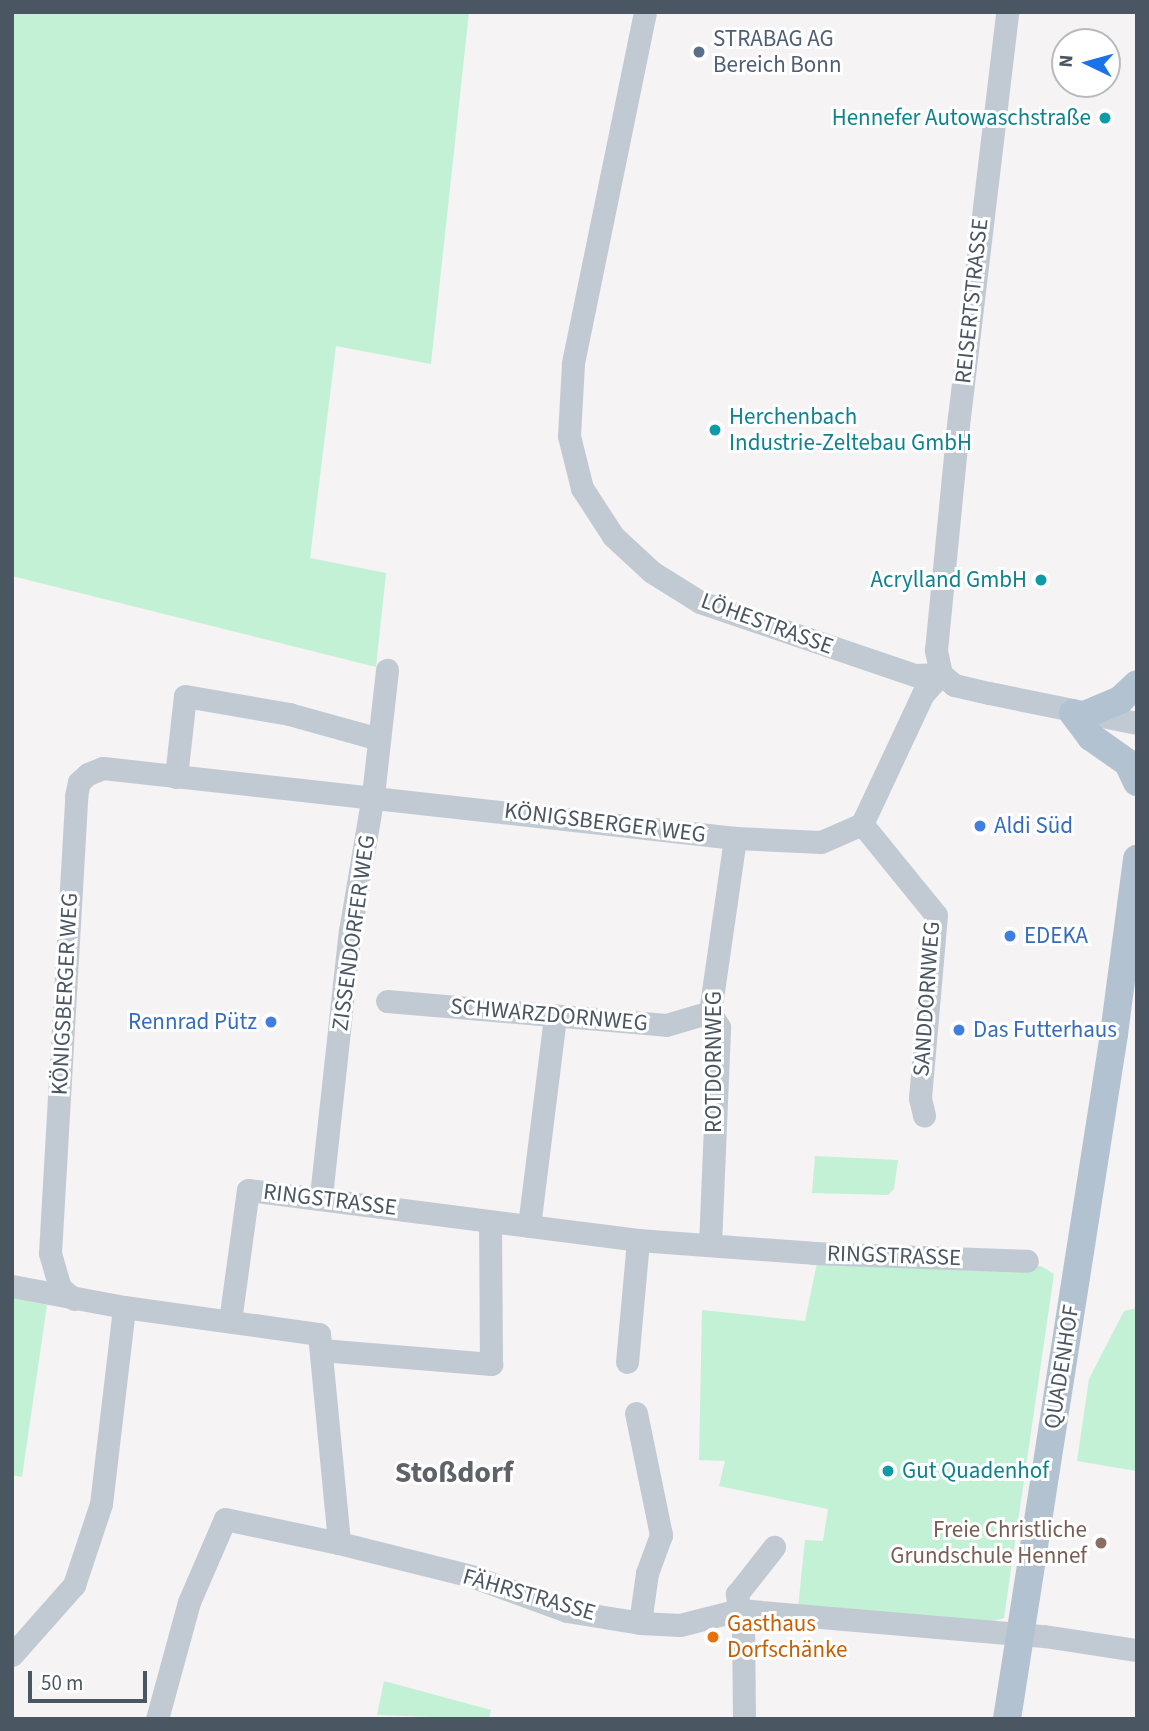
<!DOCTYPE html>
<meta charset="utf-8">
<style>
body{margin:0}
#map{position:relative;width:1149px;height:1731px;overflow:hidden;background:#f5f3f3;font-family:"Source Sans 3",sans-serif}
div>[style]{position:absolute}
.green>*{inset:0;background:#c3f1d5}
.minor>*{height:23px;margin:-11.5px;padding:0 11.5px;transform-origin:11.5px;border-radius:11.5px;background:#c1cad2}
.major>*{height:28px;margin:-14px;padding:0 14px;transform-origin:14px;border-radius:14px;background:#b3c2d1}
.dots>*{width:19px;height:19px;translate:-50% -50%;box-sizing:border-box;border:4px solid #fff;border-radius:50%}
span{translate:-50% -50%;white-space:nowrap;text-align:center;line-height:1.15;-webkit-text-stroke:6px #fff;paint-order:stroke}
.service-label{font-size:23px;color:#4e5e75}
.left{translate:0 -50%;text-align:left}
.culture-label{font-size:23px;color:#0d838f}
.right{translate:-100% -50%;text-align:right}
.street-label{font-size:23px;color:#4a5661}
.shop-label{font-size:23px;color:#366cbe}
.education-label{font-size:23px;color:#785e54}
.food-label{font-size:23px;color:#c56008}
.district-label{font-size:30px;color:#5f6368;font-weight:700}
.frame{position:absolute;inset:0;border:14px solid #4a5661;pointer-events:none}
.north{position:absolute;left:1051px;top:28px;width:70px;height:70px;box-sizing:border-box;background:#fff;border:2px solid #b7bbc0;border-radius:50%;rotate:275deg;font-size:19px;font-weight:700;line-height:28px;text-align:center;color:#4a5661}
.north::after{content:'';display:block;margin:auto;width:24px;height:32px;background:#1a73e8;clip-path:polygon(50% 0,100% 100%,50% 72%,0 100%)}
.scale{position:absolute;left:28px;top:1671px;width:119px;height:32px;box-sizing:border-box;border:4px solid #4a5661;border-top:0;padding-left:9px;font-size:21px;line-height:24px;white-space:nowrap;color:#4a5661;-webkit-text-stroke:5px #fff;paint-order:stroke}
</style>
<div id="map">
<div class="green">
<div style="clip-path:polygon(12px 12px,469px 12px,431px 364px,336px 346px,310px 558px,386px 573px,376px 667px,12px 576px)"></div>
<div style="clip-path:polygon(815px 1156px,898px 1160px,894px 1189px,888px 1195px,812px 1193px)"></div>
<div style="clip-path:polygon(817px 1263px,1041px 1266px,1054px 1274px,1004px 1618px,989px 1622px,798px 1608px,805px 1540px,823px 1541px,828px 1509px,719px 1486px,725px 1461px,699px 1460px,702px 1310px,805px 1321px)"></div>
<div style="clip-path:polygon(12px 1297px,47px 1305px,22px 1477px,12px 1475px)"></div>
<div style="clip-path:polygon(1137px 1308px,1136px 1471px,1077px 1461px,1089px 1379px,1124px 1311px)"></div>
<div style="clip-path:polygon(384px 1681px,491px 1710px,489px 1719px,377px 1715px)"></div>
</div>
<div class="minor">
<div style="left:645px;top:12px;width:359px;rotate:101.6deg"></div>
<div style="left:573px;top:364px;width:72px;rotate:93.2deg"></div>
<div style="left:569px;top:436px;width:54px;rotate:76deg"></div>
<div style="left:582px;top:488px;width:57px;rotate:57.1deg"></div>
<div style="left:613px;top:536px;width:53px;rotate:42.7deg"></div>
<div style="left:652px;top:572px;width:57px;rotate:32deg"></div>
<div style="left:700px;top:602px;width:227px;rotate:18.8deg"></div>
<div style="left:915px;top:675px;width:26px;rotate:-2deg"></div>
<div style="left:941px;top:674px;width:17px;rotate:40deg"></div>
<div style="left:954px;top:685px;width:36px;rotate:13deg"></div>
<div style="left:989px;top:693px;width:151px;rotate:11.5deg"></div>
<div style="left:176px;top:777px;width:81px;rotate:-83.7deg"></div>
<div style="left:185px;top:696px;width:106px;rotate:9.8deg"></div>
<div style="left:289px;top:714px;width:93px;rotate:15.5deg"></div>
<div style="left:862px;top:824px;width:117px;rotate:50.9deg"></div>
<div style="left:936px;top:915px;width:184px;rotate:95deg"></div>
<div style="left:920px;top:1098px;width:18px;rotate:77deg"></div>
<div style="left:387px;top:1001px;width:280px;rotate:4.9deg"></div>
<div style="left:666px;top:1025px;width:46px;rotate:-16.5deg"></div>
<div style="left:321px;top:1196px;width:267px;rotate:-83.8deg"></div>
<div style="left:350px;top:931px;width:138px;rotate:-80.4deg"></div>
<div style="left:373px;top:795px;width:126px;rotate:-83.6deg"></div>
<div style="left:529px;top:1226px;width:212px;rotate:-82.9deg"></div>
<div style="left:710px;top:1245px;width:218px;rotate:-87.6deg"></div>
<div style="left:719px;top:1027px;width:17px;rotate:-121deg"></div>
<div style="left:710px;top:1012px;width:176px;rotate:-81.8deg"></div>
<div style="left:12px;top:1286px;width:114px;rotate:10.6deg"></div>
<div style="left:124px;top:1307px;width:197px;rotate:7.9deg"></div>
<div style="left:319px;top:1334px;width:210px;rotate:84.5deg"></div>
<div style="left:339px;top:1543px;width:136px;rotate:14deg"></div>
<div style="left:471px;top:1576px;width:102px;rotate:20deg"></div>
<div style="left:567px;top:1611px;width:74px;rotate:9.3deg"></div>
<div style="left:640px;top:1623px;width:40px;rotate:2.9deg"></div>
<div style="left:680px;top:1625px;width:61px;rotate:-14.3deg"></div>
<div style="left:739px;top:1610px;width:306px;rotate:4.9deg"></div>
<div style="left:1044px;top:1636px;width:94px;rotate:8.6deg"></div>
<div style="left:74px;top:1299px;width:18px;rotate:-142deg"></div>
<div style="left:60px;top:1288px;width:36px;rotate:-106deg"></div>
<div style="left:50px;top:1253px;width:458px;rotate:-86.7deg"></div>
<div style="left:76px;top:796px;width:14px;rotate:-78deg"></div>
<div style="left:79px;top:782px;width:12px;rotate:-42deg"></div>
<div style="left:88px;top:774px;width:16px;rotate:-22deg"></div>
<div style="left:103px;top:768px;width:636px;rotate:6.32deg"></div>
<div style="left:735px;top:838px;width:86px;rotate:2.7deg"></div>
<div style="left:821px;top:842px;width:45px;rotate:-23.7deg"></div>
<div style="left:862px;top:824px;width:144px;rotate:-64.9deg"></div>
<div style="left:923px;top:694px;width:27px;rotate:-48deg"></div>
<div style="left:941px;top:674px;width:25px;rotate:-102deg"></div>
<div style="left:936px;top:650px;width:234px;rotate:-84.4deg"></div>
<div style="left:959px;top:417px;width:408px;rotate:-83.2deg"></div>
<div style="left:230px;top:1321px;width:132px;rotate:-82.2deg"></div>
<div style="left:248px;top:1190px;width:393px;rotate:7.3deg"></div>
<div style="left:638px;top:1240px;width:175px;rotate:4.2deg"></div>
<div style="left:813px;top:1253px;width:214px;rotate:2.1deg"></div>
<div style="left:321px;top:1350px;width:171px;rotate:4.7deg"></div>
<div style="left:491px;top:1364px;width:142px;rotate:-90.4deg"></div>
<div style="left:627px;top:1362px;width:122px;rotate:-84.8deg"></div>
<div style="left:636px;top:1413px;width:125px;rotate:78.4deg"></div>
<div style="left:661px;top:1535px;width:40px;rotate:110.2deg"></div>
<div style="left:647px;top:1573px;width:50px;rotate:98deg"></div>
<div style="left:12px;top:1655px;width:94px;rotate:-48.5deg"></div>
<div style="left:74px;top:1585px;width:85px;rotate:-71.6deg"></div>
<div style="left:101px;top:1504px;width:198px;rotate:-83.3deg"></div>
<div style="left:157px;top:1719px;width:121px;rotate:-74.7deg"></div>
<div style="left:189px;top:1602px;width:90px;rotate:-66.6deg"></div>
<div style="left:225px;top:1519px;width:116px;rotate:11.9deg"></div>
<div style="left:744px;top:1719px;width:90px;rotate:-90.6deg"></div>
<div style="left:743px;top:1629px;width:36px;rotate:-100deg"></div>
<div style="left:737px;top:1594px;width:60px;rotate:-51.8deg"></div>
</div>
<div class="major">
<div style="left:1073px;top:713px;width:30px;rotate:53deg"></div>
<div style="left:1091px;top:737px;width:45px;rotate:35.1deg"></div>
<div style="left:1128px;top:763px;width:21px;rotate:65deg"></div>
<div style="left:1087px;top:714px;width:36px;rotate:-23deg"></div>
<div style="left:1120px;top:700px;width:23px;rotate:-43deg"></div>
<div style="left:1007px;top:1719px;width:693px;rotate:-81.12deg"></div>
<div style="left:1114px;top:1034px;width:177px;rotate:-82.5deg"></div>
</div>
<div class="dots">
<div style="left:699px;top:52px;background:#5c6f8a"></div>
<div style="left:1105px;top:118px;background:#0f9aa8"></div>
<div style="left:715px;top:430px;background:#0f9aa8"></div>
<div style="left:1041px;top:580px;background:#0f9aa8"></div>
<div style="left:980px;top:826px;background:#3f7fe0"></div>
<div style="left:1010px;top:936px;background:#3f7fe0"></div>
<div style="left:271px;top:1022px;background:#3f7fe0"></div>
<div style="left:959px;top:1030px;background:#3f7fe0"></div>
<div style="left:888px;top:1471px;background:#0f9aa8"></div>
<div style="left:1101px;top:1543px;background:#8d6e63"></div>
<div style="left:713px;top:1637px;background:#e8710a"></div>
</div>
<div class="service-label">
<span class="left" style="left:713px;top:52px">STRABAG AG<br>Bereich Bonn</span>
</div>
<div class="culture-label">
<span class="right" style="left:1091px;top:118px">Hennefer Autowaschstraße</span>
<span class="left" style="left:729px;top:430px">Herchenbach<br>Industrie-Zeltebau GmbH</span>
<span class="right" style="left:1027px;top:580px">Acrylland GmbH</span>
<span class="left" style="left:902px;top:1471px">Gut Quadenhof</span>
</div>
<div class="street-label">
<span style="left:972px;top:301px;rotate:-84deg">REISERTSTRASSE</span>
<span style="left:767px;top:624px;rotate:20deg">LÖHESTRASSE</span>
<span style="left:605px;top:823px;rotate:7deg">KÖNIGSBERGER WEG</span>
<span style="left:354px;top:933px;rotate:-82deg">ZISSENDORFER WEG</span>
<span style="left:65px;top:994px;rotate:-87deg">KÖNIGSBERGER WEG</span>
<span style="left:927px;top:999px;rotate:-86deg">SANDDORNWEG</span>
<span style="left:549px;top:1015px;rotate:5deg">SCHWARZDORNWEG</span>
<span style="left:714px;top:1062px;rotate:-90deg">ROTDORNWEG</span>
<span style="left:330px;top:1200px;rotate:7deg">RINGSTRASSE</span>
<span style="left:894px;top:1256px;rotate:2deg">RINGSTRASSE</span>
<span style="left:1062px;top:1367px;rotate:-81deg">QUADENHOF</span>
<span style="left:529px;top:1595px;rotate:16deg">FÄHRSTRASSE</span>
</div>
<div class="shop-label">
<span class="left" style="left:994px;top:826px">Aldi Süd</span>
<span class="left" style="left:1024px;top:936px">EDEKA</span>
<span class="right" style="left:257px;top:1022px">Rennrad Pütz</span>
<span class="left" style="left:973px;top:1030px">Das Futterhaus</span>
</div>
<div class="education-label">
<span class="right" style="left:1087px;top:1543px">Freie Christliche<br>Grundschule Hennef</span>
</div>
<div class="food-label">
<span class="left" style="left:727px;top:1637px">Gasthaus<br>Dorfschänke</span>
</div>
<div class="district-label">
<span style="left:454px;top:1473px">Stoßdorf</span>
</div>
<div class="frame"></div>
<div class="north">N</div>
<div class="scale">50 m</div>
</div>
